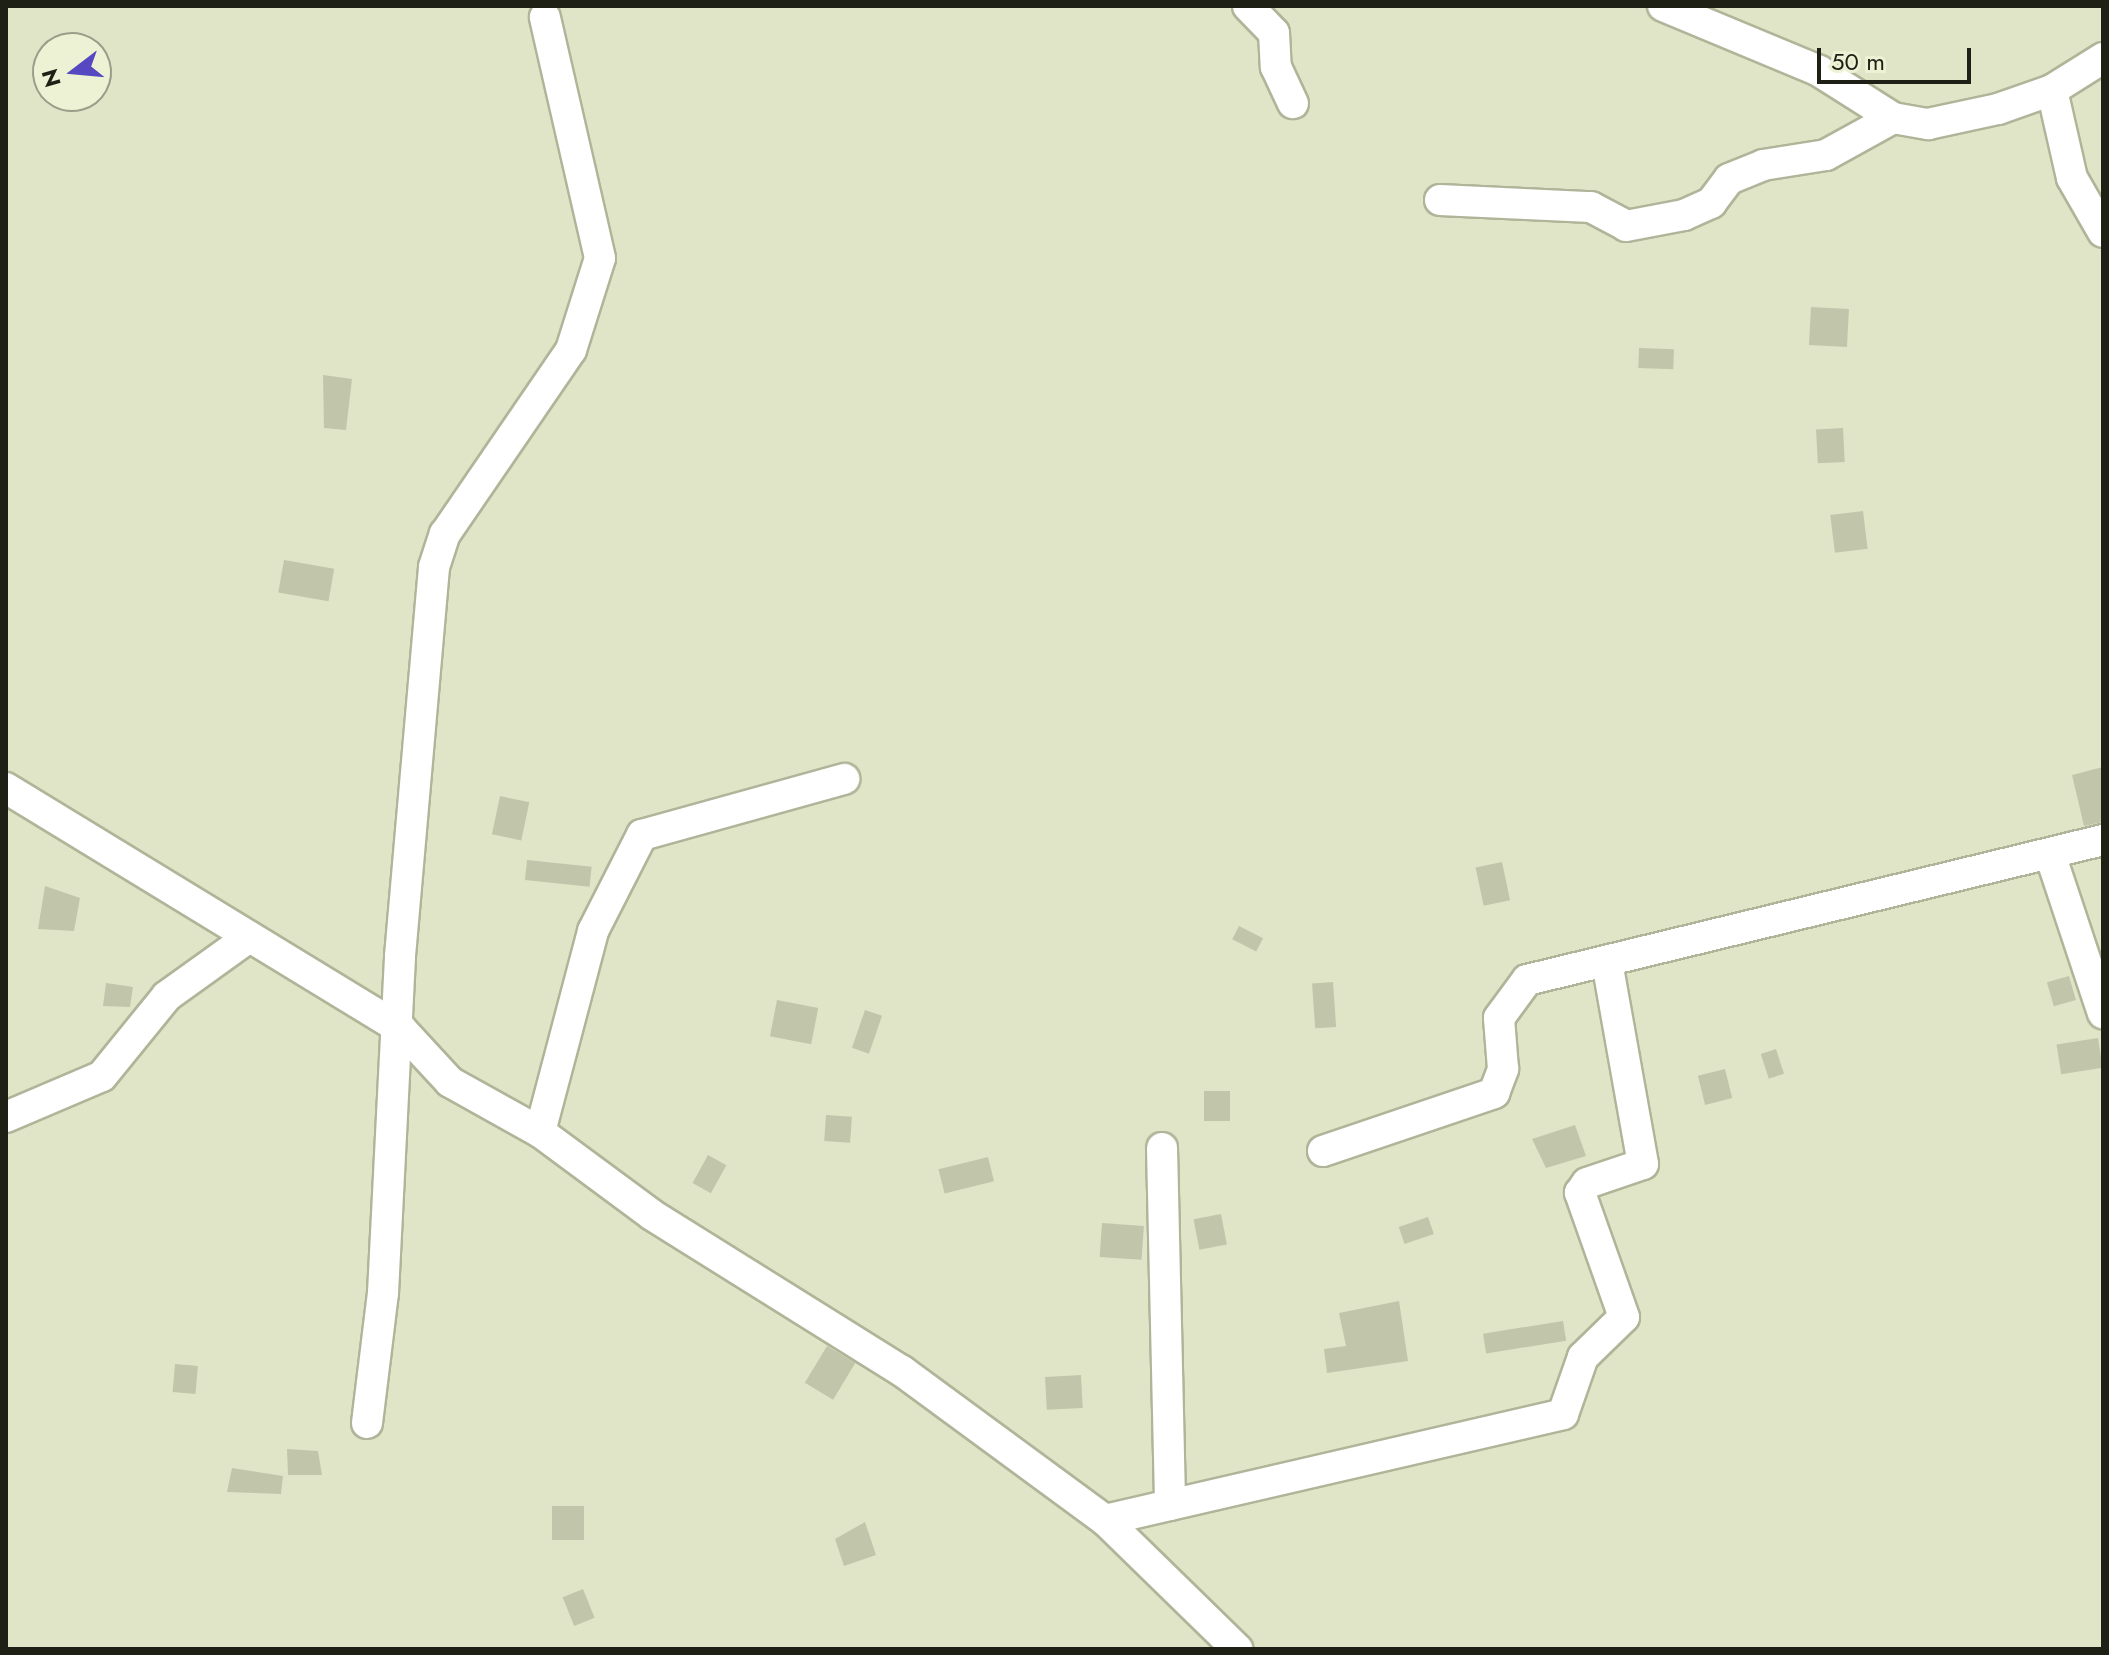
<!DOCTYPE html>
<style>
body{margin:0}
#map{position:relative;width:2109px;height:1655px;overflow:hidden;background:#e0e5c8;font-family:Jost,sans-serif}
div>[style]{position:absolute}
.building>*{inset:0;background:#c1c6aa;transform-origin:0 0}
.roads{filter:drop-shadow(2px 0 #b0b599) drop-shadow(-2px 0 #b0b599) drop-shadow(0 2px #b0b599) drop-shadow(0 -2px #b0b599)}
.minor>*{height:30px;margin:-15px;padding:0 15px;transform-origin:15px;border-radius:15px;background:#fff}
span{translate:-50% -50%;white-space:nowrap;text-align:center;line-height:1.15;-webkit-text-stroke:8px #edf2d5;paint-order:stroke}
.frame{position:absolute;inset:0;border:8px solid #1e2015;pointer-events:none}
.north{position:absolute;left:32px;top:32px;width:80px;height:80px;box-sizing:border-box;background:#edf2d5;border:2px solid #9a9e88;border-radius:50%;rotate:254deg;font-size:22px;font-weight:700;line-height:32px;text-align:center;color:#1e2015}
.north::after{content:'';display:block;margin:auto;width:28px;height:36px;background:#5548c0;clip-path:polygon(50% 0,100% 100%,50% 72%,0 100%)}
.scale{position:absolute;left:1817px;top:48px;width:154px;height:36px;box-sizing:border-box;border:4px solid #1e2015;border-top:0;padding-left:10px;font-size:24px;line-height:28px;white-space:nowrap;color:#1e2015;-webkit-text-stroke:6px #edf2d5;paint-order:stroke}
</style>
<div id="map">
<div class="building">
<div style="left:1811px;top:307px;width:38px;height:38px;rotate:3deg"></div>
<div style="left:1639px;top:348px;width:35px;height:20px;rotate:2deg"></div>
<div style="clip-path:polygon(323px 375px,352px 379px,346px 430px,324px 428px)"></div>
<div style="left:1843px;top:428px;width:34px;height:27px;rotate:87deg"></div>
<div style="left:1863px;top:511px;width:38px;height:33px;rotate:83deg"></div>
<div style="left:284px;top:560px;width:51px;height:33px;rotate:10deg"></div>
<div style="clip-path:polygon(2103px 767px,2103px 822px,2084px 826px,2072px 775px)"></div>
<div style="left:500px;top:796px;width:30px;height:39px;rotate:12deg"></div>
<div style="left:527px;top:860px;width:65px;height:20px;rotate:6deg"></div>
<div style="left:1502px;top:862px;width:39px;height:27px;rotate:78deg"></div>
<div style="clip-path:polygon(45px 886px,80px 898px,74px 931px,38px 929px)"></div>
<div style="left:1239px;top:926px;width:27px;height:15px;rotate:27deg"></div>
<div style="left:2069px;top:976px;width:25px;height:23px;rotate:74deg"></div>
<div style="left:1333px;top:982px;width:45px;height:21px;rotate:86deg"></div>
<div style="clip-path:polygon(106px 983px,133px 987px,130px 1007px,103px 1006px)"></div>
<div style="left:777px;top:1000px;width:42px;height:37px;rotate:11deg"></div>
<div style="left:865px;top:1010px;width:18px;height:40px;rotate:19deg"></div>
<div style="left:2098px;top:1038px;width:30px;height:42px;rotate:81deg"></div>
<div style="left:1776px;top:1049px;width:26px;height:16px;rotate:72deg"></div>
<div style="left:1725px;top:1069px;width:30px;height:28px;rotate:76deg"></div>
<div style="left:1204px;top:1091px;width:26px;height:30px"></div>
<div style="left:826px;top:1115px;width:26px;height:26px;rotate:4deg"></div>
<div style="clip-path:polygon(1575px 1125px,1586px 1156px,1546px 1168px,1532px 1139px)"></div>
<div style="left:708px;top:1155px;width:21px;height:32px;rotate:29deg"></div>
<div style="left:988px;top:1157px;width:25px;height:51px;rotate:76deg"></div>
<div style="left:1221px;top:1214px;width:31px;height:28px;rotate:79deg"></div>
<div style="left:1428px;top:1217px;width:18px;height:31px;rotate:71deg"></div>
<div style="left:1102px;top:1223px;width:42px;height:34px;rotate:4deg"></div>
<div style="clip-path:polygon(1399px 1301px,1408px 1361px,1327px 1373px,1324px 1349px,1346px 1346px,1339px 1313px)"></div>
<div style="left:1563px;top:1321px;width:20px;height:81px;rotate:81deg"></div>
<div style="left:827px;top:1346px;width:33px;height:43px;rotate:31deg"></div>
<div style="left:175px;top:1364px;width:23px;height:28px;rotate:5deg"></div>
<div style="left:1081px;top:1375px;width:33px;height:36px;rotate:87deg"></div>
<div style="clip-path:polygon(287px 1449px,318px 1451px,322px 1475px,288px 1475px)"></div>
<div style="clip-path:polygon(232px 1468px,283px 1476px,281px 1494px,227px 1492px)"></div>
<div style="left:552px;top:1506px;width:32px;height:34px"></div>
<div style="clip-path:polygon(865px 1522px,876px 1555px,844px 1566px,835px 1539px)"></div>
<div style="left:583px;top:1589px;width:31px;height:22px;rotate:68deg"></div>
</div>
<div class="roads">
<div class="minor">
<div style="left:1248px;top:6px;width:37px;rotate:46deg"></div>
<div style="left:1274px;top:33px;width:34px;rotate:87deg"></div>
<div style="left:1276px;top:67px;width:40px;rotate:65deg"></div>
<div style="left:1663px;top:6px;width:169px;rotate:22.6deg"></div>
<div style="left:1819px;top:71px;width:88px;rotate:32.4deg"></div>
<div style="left:2052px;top:90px;width:90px;rotate:77.2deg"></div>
<div style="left:2072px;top:178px;width:62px;rotate:60.1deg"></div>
<div style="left:1440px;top:200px;width:151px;rotate:2.7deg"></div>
<div style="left:1591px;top:207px;width:40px;rotate:28deg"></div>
<div style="left:1626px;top:226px;width:59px;rotate:-10.7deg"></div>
<div style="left:1684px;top:215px;width:30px;rotate:-24deg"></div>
<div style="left:1711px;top:203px;width:30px;rotate:-53deg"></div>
<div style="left:1729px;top:179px;width:37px;rotate:-22deg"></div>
<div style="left:1763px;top:165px;width:64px;rotate:-9deg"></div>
<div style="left:1826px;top:155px;width:77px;rotate:-28.9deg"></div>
<div style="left:1893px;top:118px;width:36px;rotate:10deg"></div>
<div style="left:1928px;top:124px;width:72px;rotate:-12.1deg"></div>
<div style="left:1998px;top:109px;width:57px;rotate:-19.4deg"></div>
<div style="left:2052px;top:90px;width:60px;rotate:-32.1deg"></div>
<div style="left:6px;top:788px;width:463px;rotate:31.4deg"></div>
<div style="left:401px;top:1029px;width:72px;rotate:47.2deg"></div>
<div style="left:450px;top:1082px;width:103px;rotate:29.1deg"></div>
<div style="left:540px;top:1132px;width:139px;rotate:36.5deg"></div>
<div style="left:652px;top:1215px;width:295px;rotate:32deg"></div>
<div style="left:902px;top:1371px;width:252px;rotate:36.3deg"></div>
<div style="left:1105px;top:1520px;width:185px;rotate:44.3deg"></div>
<div style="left:2050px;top:854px;width:168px;rotate:71.6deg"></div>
<div style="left:6px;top:1117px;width:104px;rotate:-23.1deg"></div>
<div style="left:102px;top:1076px;width:103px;rotate:-50.9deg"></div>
<div style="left:167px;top:996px;width:101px;rotate:-35.7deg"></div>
<div style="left:540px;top:1132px;width:208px;rotate:-75.2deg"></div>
<div style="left:593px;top:931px;width:108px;rotate:-63deg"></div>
<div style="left:642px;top:835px;width:210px;rotate:-15.5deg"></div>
<div style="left:1162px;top:1148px;width:357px;rotate:88.7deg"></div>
<div style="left:1323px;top:1151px;width:181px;rotate:-18.7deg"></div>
<div style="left:1494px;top:1093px;width:26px;rotate:-69deg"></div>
<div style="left:1503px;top:1069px;width:51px;rotate:-94.5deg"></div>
<div style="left:1499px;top:1018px;width:47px;rotate:-53.6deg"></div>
<div style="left:1527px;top:980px;width:593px;rotate:-13.66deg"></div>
<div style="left:367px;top:1423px;width:131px;rotate:-83deg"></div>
<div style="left:383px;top:1293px;width:337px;rotate:-87.1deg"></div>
<div style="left:400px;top:956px;width:390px;rotate:-85deg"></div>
<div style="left:434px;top:567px;width:35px;rotate:-72deg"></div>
<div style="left:445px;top:534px;width:223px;rotate:-55.6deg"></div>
<div style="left:571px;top:350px;width:96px;rotate:-72.5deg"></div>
<div style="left:600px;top:258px;width:247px;rotate:-102.9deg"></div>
<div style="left:1105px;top:1520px;width:470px;rotate:-13deg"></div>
<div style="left:1563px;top:1414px;width:60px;rotate:-70.7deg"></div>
<div style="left:1583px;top:1357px;width:57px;rotate:-44.3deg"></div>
<div style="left:1624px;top:1317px;width:132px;rotate:-109.5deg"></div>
<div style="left:1580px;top:1193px;width:12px;rotate:-55deg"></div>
<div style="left:1587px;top:1183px;width:59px;rotate:-18.7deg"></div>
<div style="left:1643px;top:1164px;width:205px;rotate:-100.1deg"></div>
</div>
</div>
<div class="frame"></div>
<div class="north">N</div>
<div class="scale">50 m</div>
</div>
